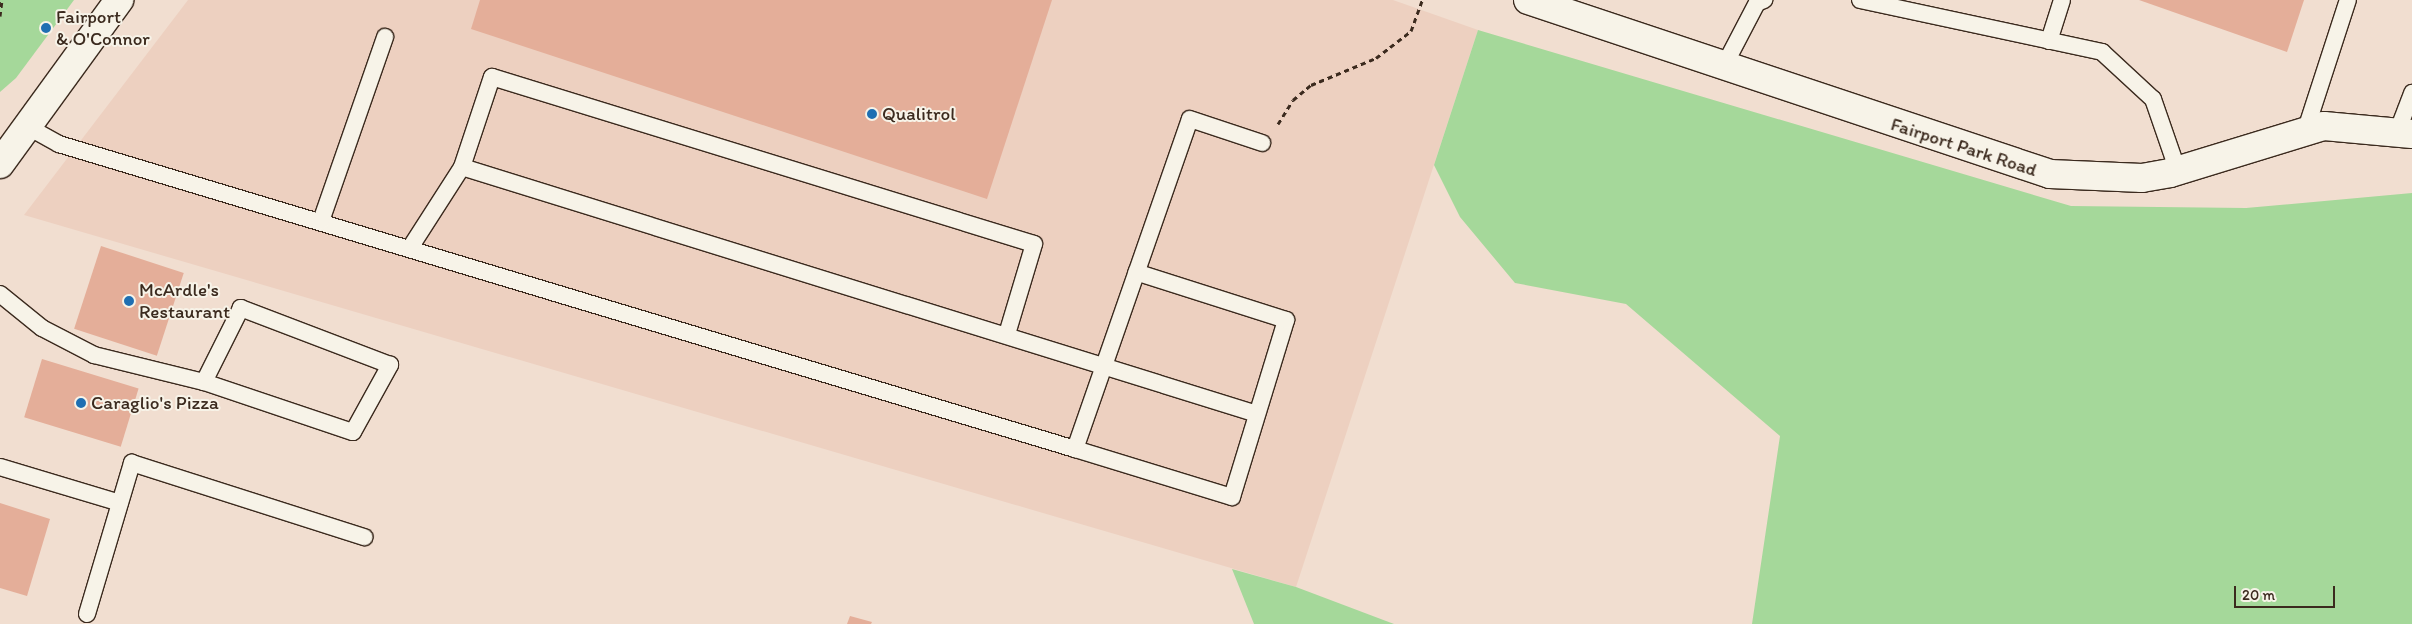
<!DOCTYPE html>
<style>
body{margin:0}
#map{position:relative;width:2412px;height:624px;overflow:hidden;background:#f1ded0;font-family:Itim,sans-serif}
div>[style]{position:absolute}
.built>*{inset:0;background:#edd0c0}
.green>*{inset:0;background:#a5d89a}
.building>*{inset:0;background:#e4ae99;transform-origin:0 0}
.path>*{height:3px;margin-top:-1.5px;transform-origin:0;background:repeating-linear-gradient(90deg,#3b2a1e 0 5px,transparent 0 9px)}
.roads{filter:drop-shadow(1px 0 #3b2a1e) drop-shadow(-1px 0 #3b2a1e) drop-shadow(0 1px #3b2a1e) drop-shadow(0 -1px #3b2a1e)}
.service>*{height:16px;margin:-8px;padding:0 8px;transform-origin:8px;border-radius:8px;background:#f7f3e8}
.minor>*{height:28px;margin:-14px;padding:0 14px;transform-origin:14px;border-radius:14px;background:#f7f3e8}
.primary>*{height:28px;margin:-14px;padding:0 14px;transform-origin:14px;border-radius:14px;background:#f7f3e8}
.dots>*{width:14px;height:14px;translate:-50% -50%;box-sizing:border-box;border:2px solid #f7f3e8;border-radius:50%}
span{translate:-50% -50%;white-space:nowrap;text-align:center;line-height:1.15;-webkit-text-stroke:4px #f7f3e8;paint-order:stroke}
.poi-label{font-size:19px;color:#3b2a1e}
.left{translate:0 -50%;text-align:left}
.street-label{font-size:19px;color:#3b2a1e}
.scale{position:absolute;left:2234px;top:586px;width:101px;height:22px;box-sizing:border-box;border:2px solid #3b2a1e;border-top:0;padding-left:6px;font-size:15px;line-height:18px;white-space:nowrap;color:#3b2a1e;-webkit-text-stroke:4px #f7f3e8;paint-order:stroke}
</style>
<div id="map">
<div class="built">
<div style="clip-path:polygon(188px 0,1393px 0,1478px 30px,1296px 587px,24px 215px)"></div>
</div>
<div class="green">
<div style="clip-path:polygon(0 0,74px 0,16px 78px,0 92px)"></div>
<div style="clip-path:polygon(1478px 30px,2071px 206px,2246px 208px,2412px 193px,2412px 624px,1752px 624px,1780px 436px,1626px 304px,1515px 283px,1460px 217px,1434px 165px)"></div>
<div style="clip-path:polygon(1232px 569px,1296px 587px,1394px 624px,1254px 624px)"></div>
</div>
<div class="building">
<div style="clip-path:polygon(480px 0,1052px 0,987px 199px,471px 29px)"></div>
<div style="clip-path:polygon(2139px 0,2304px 0,2287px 52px)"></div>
<div style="left:101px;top:246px;width:87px;height:87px;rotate:18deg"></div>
<div style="left:42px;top:359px;width:101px;height:61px;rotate:17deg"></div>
<div style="clip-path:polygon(0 503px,50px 519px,27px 596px,0 588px)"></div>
<div style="clip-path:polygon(850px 616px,872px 622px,871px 624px,847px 624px)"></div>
</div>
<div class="path">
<div style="left:0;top:16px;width:16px;rotate:-83deg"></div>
<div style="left:1278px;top:124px;width:28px;rotate:-58deg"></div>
<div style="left:1293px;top:100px;width:23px;rotate:-40deg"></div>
<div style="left:1311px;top:85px;width:70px;rotate:-22.6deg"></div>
<div style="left:1376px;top:58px;width:44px;rotate:-37.6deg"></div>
<div style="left:1411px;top:31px;width:33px;rotate:-70deg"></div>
</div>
<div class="roads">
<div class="service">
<div style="left:1860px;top:0;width:248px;rotate:12.1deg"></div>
<div style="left:2102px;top:52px;width:69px;rotate:42.7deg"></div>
<div style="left:2153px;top:99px;width:76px;rotate:70.9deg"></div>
<div style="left:2049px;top:41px;width:43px;rotate:-72.4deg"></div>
<div style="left:1724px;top:66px;width:71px;rotate:-62.4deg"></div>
<div style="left:1757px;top:3px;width:8px;rotate:-23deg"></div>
<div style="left:28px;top:127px;width:35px;rotate:29deg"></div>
<div style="left:59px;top:144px;width:1061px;rotate:16.71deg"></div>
<div style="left:1075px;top:449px;width:349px;rotate:-70.8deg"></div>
<div style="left:1190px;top:119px;width:76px;rotate:18.4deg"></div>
<div style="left:2398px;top:130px;width:40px;rotate:-69deg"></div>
<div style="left:2305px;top:132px;width:139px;rotate:-72deg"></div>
<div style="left:462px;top:167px;width:832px;rotate:17.26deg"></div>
<div style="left:321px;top:221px;width:195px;rotate:-70.8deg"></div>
<div style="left:410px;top:248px;width:96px;rotate:-57.3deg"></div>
<div style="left:462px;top:167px;width:95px;rotate:-71.6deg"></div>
<div style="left:492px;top:77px;width:567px;rotate:17.13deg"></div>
<div style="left:1034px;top:244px;width:94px;rotate:106.7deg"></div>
<div style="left:0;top:294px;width:54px;rotate:39deg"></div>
<div style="left:42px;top:328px;width:59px;rotate:27.4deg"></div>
<div style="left:94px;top:355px;width:113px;rotate:13.8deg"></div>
<div style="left:204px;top:382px;width:157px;rotate:18.6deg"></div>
<div style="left:353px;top:432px;width:77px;rotate:-61.1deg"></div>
<div style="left:390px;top:365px;width:160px;rotate:-159.1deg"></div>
<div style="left:241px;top:308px;width:83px;rotate:116.6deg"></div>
<div style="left:1075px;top:449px;width:164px;rotate:17deg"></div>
<div style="left:1232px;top:497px;width:185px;rotate:-73deg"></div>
<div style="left:1286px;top:320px;width:157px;rotate:-162.3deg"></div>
<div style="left:0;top:467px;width:125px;rotate:16.7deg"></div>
<div style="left:87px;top:614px;width:158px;rotate:-73.4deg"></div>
<div style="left:132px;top:463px;width:244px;rotate:17.7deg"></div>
</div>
<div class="minor">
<div style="left:1528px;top:0;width:550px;rotate:18.43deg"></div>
<div style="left:2050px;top:174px;width:92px;rotate:2.5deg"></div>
<div style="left:2142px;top:178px;width:28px;rotate:-10deg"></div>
<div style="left:2170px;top:173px;width:161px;rotate:-17deg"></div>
<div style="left:2324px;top:126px;width:88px;rotate:5.2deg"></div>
</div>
<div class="primary">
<div style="left:0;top:164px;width:203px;rotate:-54deg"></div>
</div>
</div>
<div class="dots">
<div style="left:46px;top:28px;background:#1f6fb2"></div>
<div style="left:872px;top:114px;background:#1f6fb2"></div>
<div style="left:129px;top:301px;background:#1f6fb2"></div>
<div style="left:81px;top:403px;background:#1f6fb2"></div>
</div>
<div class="poi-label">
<span class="left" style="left:56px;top:28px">Fairport<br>&amp; O'Connor</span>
<span class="left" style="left:882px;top:114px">Qualitrol</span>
<span class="left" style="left:139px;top:301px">McArdle's<br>Restaurant</span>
<span class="left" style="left:91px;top:403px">Caraglio's Pizza</span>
</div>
<div class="street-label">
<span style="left:1964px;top:147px;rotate:18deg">Fairport Park Road</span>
</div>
<div class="scale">20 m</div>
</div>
